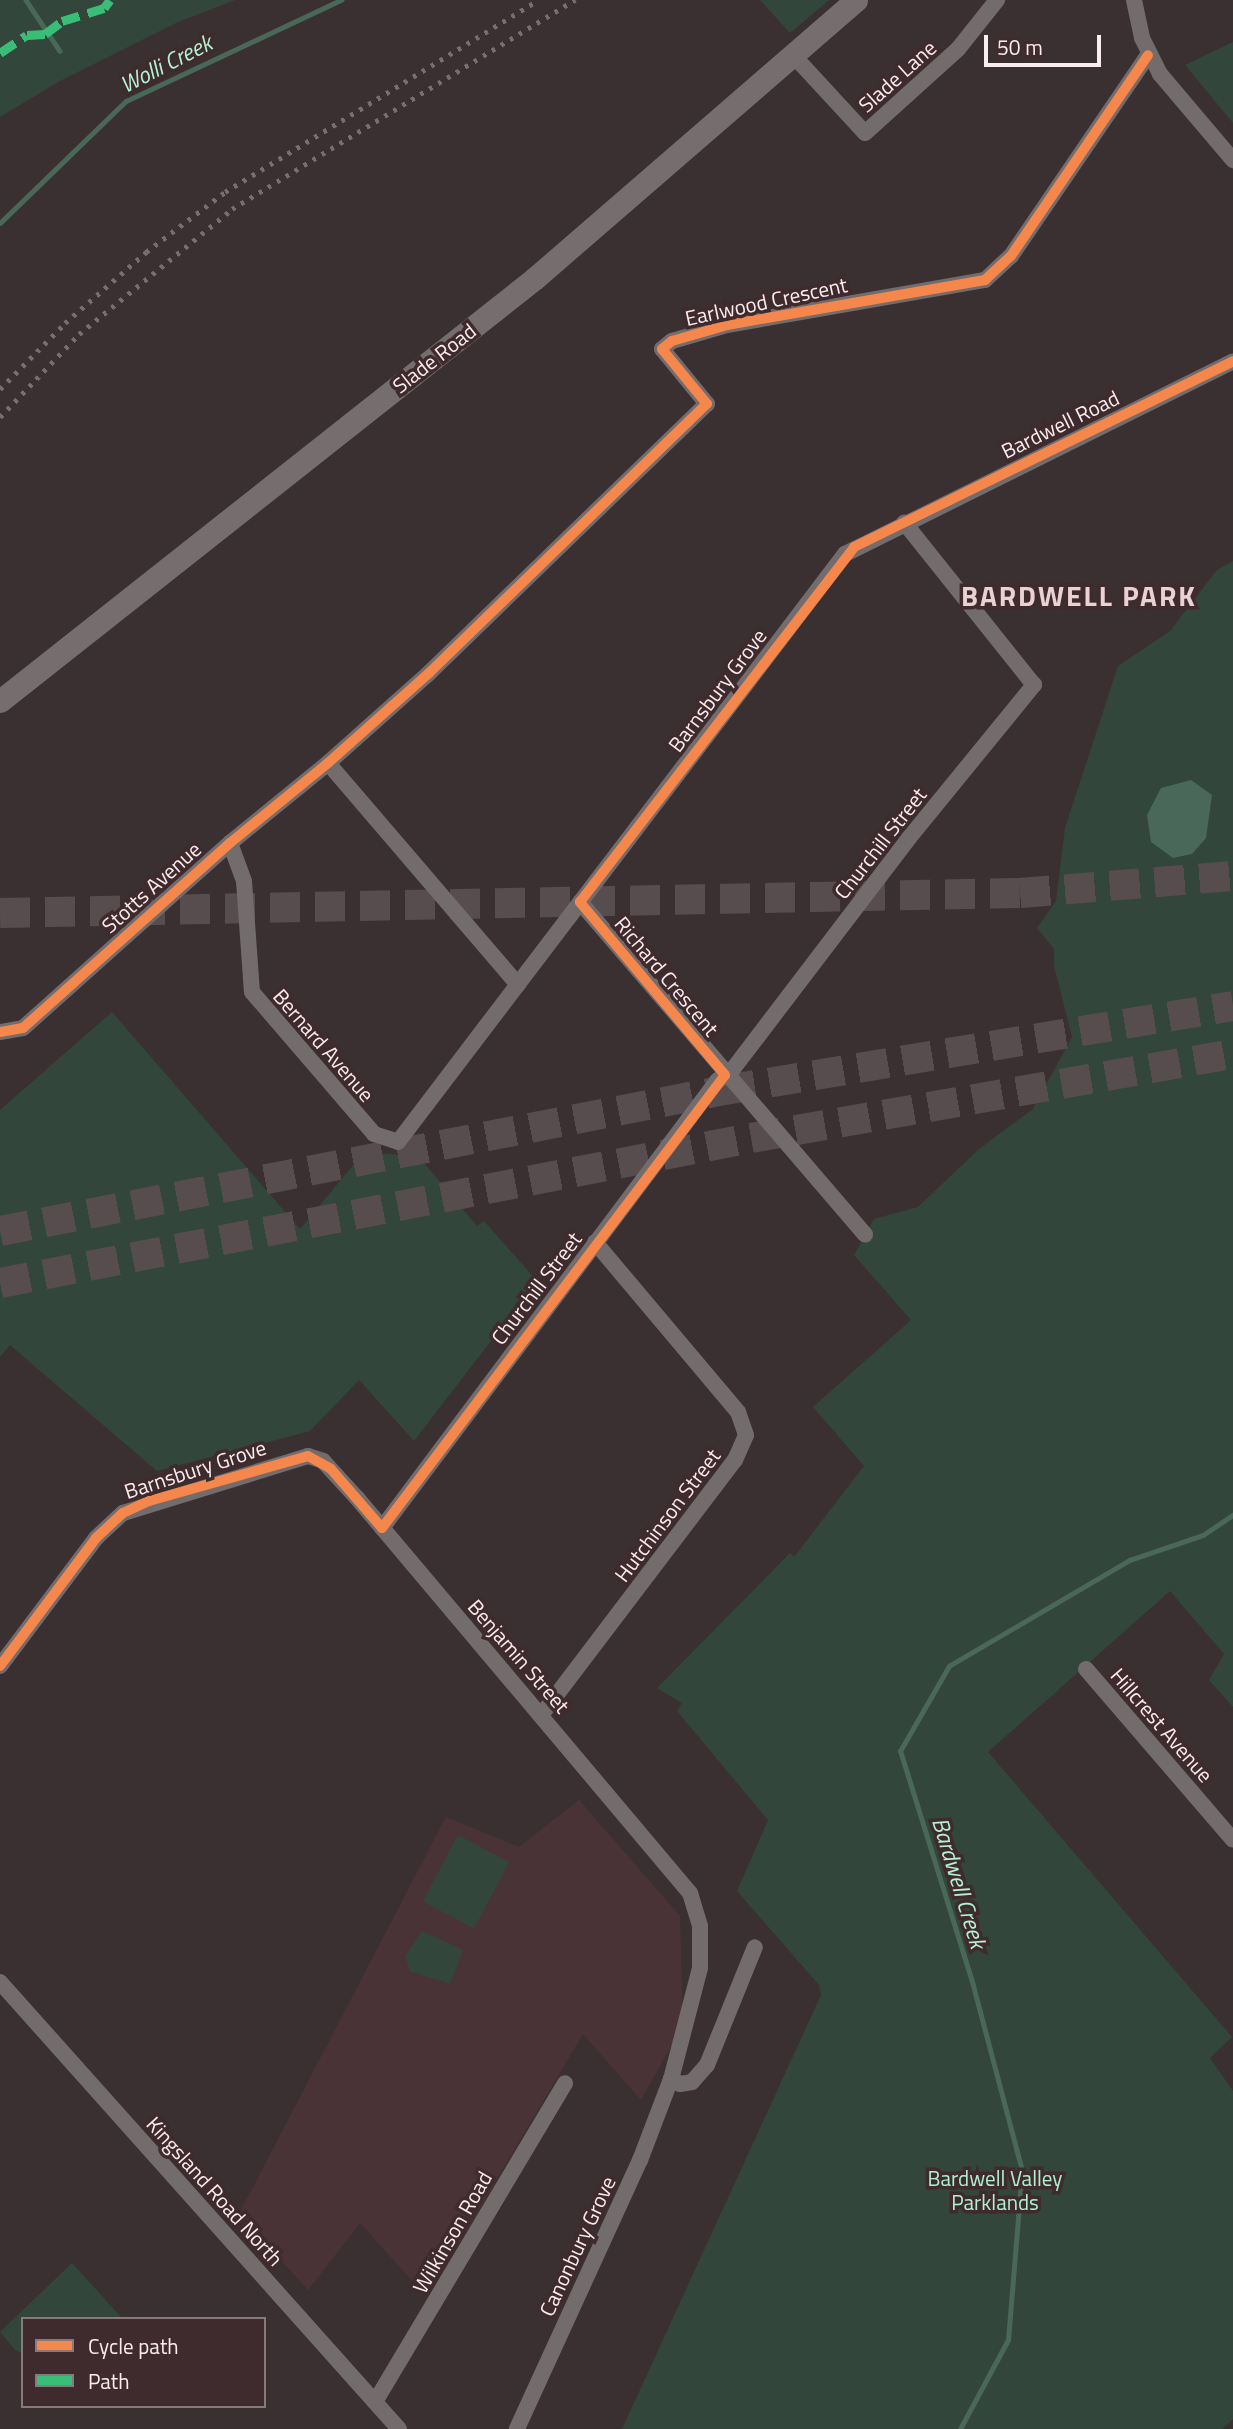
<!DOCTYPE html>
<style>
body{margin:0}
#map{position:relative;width:1233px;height:2429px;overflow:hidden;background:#3a3032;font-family:"Titillium Web",sans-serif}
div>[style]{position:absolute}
.built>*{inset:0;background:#4a3336}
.green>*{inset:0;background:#32463c;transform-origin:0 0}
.water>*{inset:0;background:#496859}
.stream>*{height:4.5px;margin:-2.25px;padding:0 2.25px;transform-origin:2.25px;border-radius:2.25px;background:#496859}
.motorway-tunnel>*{height:30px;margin-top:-15px;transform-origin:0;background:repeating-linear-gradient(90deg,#574c4e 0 30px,transparent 0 45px)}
.minor>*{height:16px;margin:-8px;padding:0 8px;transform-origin:8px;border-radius:8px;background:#726c6d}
.secondary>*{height:23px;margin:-11.5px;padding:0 11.5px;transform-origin:11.5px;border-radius:11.5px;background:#766d6e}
.rail>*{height:4.5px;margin-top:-2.25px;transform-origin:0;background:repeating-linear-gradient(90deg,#766e6f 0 3.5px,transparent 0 10.5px)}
.quiet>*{height:9px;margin-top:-4.5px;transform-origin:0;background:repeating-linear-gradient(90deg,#3abd76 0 18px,transparent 0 27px)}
.cycleway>*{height:10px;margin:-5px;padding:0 5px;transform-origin:5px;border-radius:5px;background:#f5874c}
span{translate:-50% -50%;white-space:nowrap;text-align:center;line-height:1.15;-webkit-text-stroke:7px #3f2b2e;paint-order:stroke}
.street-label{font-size:21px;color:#fbedef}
.park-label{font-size:21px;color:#aef0d0}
.water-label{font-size:23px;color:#b2f3d3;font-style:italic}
.district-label{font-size:28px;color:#ead1d4;font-weight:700;letter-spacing:2px}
.legend{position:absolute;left:21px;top:2317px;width:245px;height:91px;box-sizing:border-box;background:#3f2b2e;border:2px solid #8a797b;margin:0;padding:9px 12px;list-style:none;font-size:21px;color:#fbedef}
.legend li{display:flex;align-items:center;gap:14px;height:35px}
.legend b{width:35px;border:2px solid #8a797b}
.scale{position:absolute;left:984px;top:35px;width:117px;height:32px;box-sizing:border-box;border:4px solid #fbedef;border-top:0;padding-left:9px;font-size:21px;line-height:24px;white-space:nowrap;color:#fbedef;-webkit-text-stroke:5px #3f2b2e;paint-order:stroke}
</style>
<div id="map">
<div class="built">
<div style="clip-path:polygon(579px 1800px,680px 1916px,683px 2025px,641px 2100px,583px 2034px,427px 2297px,360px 2223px,308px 2290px,239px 2214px,446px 1817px,519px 1847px)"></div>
</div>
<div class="green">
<div style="clip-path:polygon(0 0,235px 0,178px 22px,60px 81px,0 117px)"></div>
<div style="clip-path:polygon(760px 0,829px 0,790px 33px)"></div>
<div style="clip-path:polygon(1233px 42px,1233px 123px,1185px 65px)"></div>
<div style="clip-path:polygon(1233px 561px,1233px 1707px,1209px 1680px,1224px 1654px,1170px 1591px,988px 1752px,1232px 2037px,1210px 2058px,1233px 2091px,1233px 2419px,1222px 2429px,622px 2429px,821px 1995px,819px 1985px,737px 1891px,768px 1820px,677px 1711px,682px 1703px,657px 1688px,790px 1553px,794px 1557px,864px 1466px,813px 1407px,911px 1320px,854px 1255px,874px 1219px,918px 1207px,979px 1149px,1033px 1109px,1072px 1037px,1054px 966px,1054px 949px,1037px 928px,1056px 901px,1065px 828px,1118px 666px,1170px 631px,1217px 570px)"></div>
<div style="clip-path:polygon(112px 1012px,300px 1229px,364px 1152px,418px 1156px,477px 1226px,484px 1221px,537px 1281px,414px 1441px,359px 1380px,310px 1431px,157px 1471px,10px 1345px,0 1357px,0 1110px)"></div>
<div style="left:458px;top:1835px;width:58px;height:75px;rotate:28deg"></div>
<div style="clip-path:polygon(422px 1931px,463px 1950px,450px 1984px,410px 1971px,405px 1956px)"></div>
<div style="clip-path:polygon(72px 2263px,123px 2319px,23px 2319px,23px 2354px,15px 2350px,0 2332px)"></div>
</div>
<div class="water">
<div style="clip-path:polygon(1191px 780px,1212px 795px,1206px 838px,1192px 854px,1173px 858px,1151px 842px,1147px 815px,1161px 788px)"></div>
</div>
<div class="stream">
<div style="left:26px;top:0;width:61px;rotate:56.3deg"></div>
<div style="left:0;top:223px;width:175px;rotate:-44.1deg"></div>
<div style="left:126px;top:101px;width:238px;rotate:-25.2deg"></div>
<div style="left:960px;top:2429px;width:101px;rotate:-61.7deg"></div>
<div style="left:1008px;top:2340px;width:170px;rotate:-85.3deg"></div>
<div style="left:1022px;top:2171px;width:192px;rotate:-104.8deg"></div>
<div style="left:973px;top:1985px;width:245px;rotate:-107.3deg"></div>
<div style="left:900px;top:1751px;width:98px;rotate:-60deg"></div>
<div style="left:949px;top:1666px;width:210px;rotate:-30.4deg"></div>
<div style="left:1130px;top:1560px;width:77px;rotate:-18.9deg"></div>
<div style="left:1203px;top:1535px;width:36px;rotate:-34deg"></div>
</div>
<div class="motorway-tunnel">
<div style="left:0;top:913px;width:1020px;rotate:-1.12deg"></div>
<div style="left:1020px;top:893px;width:214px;rotate:-4.6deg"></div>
<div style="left:0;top:1231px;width:739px;rotate:-11.01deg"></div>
<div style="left:725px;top:1090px;width:515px;rotate:-9.39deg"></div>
<div style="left:0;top:1283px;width:765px;rotate:-10.93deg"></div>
<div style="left:751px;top:1138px;width:489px;rotate:-9.9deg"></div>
</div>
<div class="minor">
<div style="left:1134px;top:0;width:39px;rotate:78deg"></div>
<div style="left:1142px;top:38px;width:40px;rotate:63.4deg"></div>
<div style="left:1160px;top:74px;width:113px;rotate:49.7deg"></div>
<div style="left:793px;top:55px;width:106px;rotate:47.3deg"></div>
<div style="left:865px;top:133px;width:125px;rotate:-42.1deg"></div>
<div style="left:958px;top:49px;width:63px;rotate:-51.5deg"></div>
<div style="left:328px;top:763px;width:292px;rotate:49.4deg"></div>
<div style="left:230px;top:843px;width:40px;rotate:69.8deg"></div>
<div style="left:244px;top:881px;width:111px;rotate:85.9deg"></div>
<div style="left:252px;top:992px;width:187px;rotate:49.3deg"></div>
<div style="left:374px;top:1134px;width:25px;rotate:18deg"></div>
<div style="left:398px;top:1142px;width:739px;rotate:-52.76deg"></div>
<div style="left:845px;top:554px;width:433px;rotate:-26.4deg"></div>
<div style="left:580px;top:902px;width:438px;rotate:49.4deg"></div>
<div style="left:0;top:1032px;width:23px;rotate:-10deg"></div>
<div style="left:23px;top:1028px;width:278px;rotate:-41.8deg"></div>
<div style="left:230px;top:843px;width:127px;rotate:-39.2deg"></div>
<div style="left:328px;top:763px;width:135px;rotate:-41.7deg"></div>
<div style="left:429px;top:673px;width:387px;rotate:-44.1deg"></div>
<div style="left:707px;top:404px;width:71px;rotate:-129.3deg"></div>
<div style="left:662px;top:349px;width:13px;rotate:-39deg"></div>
<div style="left:672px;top:341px;width:57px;rotate:-16.2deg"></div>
<div style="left:727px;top:325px;width:262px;rotate:-9.9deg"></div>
<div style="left:985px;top:280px;width:35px;rotate:-43deg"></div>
<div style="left:1011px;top:256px;width:243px;rotate:-55.7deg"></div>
<div style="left:382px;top:1528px;width:559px;rotate:-53.15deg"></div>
<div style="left:717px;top:1081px;width:20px;rotate:-37deg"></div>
<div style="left:733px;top:1069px;width:290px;rotate:-52.7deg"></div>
<div style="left:909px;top:838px;width:198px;rotate:-50.8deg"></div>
<div style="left:1034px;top:685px;width:208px;rotate:-128.6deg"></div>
<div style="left:0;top:1666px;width:160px;rotate:-53.1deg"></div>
<div style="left:96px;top:1538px;width:37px;rotate:-43deg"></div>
<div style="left:123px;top:1513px;width:194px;rotate:-17.1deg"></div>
<div style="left:308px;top:1456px;width:16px;rotate:18deg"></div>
<div style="left:323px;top:1461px;width:50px;rotate:47.4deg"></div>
<div style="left:357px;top:1498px;width:517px;rotate:49.87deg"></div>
<div style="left:690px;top:1893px;width:34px;rotate:73deg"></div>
<div style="left:700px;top:1926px;width:42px;rotate:90deg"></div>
<div style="left:700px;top:1968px;width:115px;rotate:104.6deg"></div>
<div style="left:671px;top:2079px;width:87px;rotate:110.9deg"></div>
<div style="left:640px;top:2160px;width:296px;rotate:114.6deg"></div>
<div style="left:1086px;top:1669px;width:225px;rotate:49.3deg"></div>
<div style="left:542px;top:1714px;width:319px;rotate:-52.8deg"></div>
<div style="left:735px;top:1460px;width:27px;rotate:-66deg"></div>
<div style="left:746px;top:1435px;width:24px;rotate:-109deg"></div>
<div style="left:738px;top:1412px;width:222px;rotate:-130.1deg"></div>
<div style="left:0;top:1982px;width:599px;rotate:48.25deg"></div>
<div style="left:671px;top:2079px;width:10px;rotate:29deg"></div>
<div style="left:680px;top:2084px;width:12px;rotate:-9deg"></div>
<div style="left:692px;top:2082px;width:23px;rotate:-49deg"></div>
<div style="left:707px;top:2065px;width:127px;rotate:-67.9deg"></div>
<div style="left:375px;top:2402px;width:371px;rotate:-59.2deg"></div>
</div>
<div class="secondary">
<div style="left:0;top:701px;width:681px;rotate:-38.32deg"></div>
<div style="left:534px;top:279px;width:426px;rotate:-40.9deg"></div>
</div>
<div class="rail">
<div style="left:0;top:389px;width:93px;rotate:-45.4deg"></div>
<div style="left:65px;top:323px;width:108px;rotate:-41.2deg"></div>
<div style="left:146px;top:252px;width:99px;rotate:-37.2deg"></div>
<div style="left:225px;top:192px;width:367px;rotate:-31.5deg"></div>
<div style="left:0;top:417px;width:115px;rotate:-46.4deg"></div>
<div style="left:79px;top:334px;width:198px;rotate:-39.2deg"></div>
<div style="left:232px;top:209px;width:402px;rotate:-31.4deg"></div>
</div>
<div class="quiet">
<div style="left:0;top:53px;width:32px;rotate:-34deg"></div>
<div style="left:27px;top:35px;width:18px;rotate:-3deg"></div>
<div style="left:45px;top:34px;width:21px;rotate:-37deg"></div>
<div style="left:62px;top:21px;width:44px;rotate:-17.2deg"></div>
<div style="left:104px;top:8px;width:10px;rotate:-53deg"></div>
</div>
<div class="cycleway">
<div style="left:0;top:1032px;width:23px;rotate:-10deg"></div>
<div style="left:23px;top:1028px;width:278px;rotate:-41.8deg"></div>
<div style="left:230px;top:843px;width:127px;rotate:-39.2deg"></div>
<div style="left:328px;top:763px;width:135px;rotate:-41.7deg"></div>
<div style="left:429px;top:673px;width:387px;rotate:-44.1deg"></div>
<div style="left:707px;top:404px;width:71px;rotate:-129.3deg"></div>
<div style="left:662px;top:349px;width:13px;rotate:-39deg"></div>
<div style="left:672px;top:341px;width:57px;rotate:-16.2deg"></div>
<div style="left:727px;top:325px;width:262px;rotate:-9.9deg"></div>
<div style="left:985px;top:280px;width:35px;rotate:-43deg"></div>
<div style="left:1011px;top:256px;width:243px;rotate:-55.7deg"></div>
<div style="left:0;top:1666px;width:160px;rotate:-53.1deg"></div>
<div style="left:96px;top:1538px;width:37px;rotate:-43deg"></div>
<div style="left:123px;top:1513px;width:29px;rotate:-25deg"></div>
<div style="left:149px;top:1501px;width:165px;rotate:-15.8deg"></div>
<div style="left:308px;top:1456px;width:26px;rotate:29deg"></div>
<div style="left:331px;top:1469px;width:78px;rotate:49.2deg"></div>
<div style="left:382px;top:1528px;width:568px;rotate:-52.87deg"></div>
<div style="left:725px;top:1075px;width:226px;rotate:-130deg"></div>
<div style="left:580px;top:902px;width:448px;rotate:-52.3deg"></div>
<div style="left:854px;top:547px;width:422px;rotate:-26.1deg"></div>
</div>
<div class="street-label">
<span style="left:897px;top:76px;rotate:-42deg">Slade Lane</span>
<span style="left:766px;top:301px;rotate:-12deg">Earlwood Crescent</span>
<span style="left:434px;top:358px;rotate:-38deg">Slade Road</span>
<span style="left:1060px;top:424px;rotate:-26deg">Bardwell Road</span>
<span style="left:717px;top:690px;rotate:-53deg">Barnsbury Grove</span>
<span style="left:880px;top:843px;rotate:-52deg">Churchill Street</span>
<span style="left:151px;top:887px;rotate:-42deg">Stotts Avenue</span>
<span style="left:667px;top:976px;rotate:50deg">Richard Crescent</span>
<span style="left:324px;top:1045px;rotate:49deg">Bernard Avenue</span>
<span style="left:536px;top:1288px;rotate:-53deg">Churchill Street</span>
<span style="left:195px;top:1469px;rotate:-18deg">Barnsbury Grove</span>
<span style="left:667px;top:1515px;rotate:-53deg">Hutchinson Street</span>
<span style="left:519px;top:1656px;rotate:49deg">Benjamin Street</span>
<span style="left:1162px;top:1725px;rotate:49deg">Hillcrest Avenue</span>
<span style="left:215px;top:2191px;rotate:48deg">Kingsland Road North</span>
<span style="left:452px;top:2232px;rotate:-60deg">Wilkinson Road</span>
<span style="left:577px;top:2246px;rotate:-65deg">Canonbury Grove</span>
</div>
<div class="park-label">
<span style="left:995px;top:2190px">Bardwell Valley<br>Parklands</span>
</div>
<div class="water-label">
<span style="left:166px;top:64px;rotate:-27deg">Wolli Creek</span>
<span style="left:959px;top:1883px;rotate:73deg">Bardwell Creek</span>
</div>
<div class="district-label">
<span style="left:1079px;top:596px">BARDWELL PARK</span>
</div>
<ul class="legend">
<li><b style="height:9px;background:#f5874c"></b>Cycle path</li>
<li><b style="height:9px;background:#3abd76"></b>Path</li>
</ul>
<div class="scale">50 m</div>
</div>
